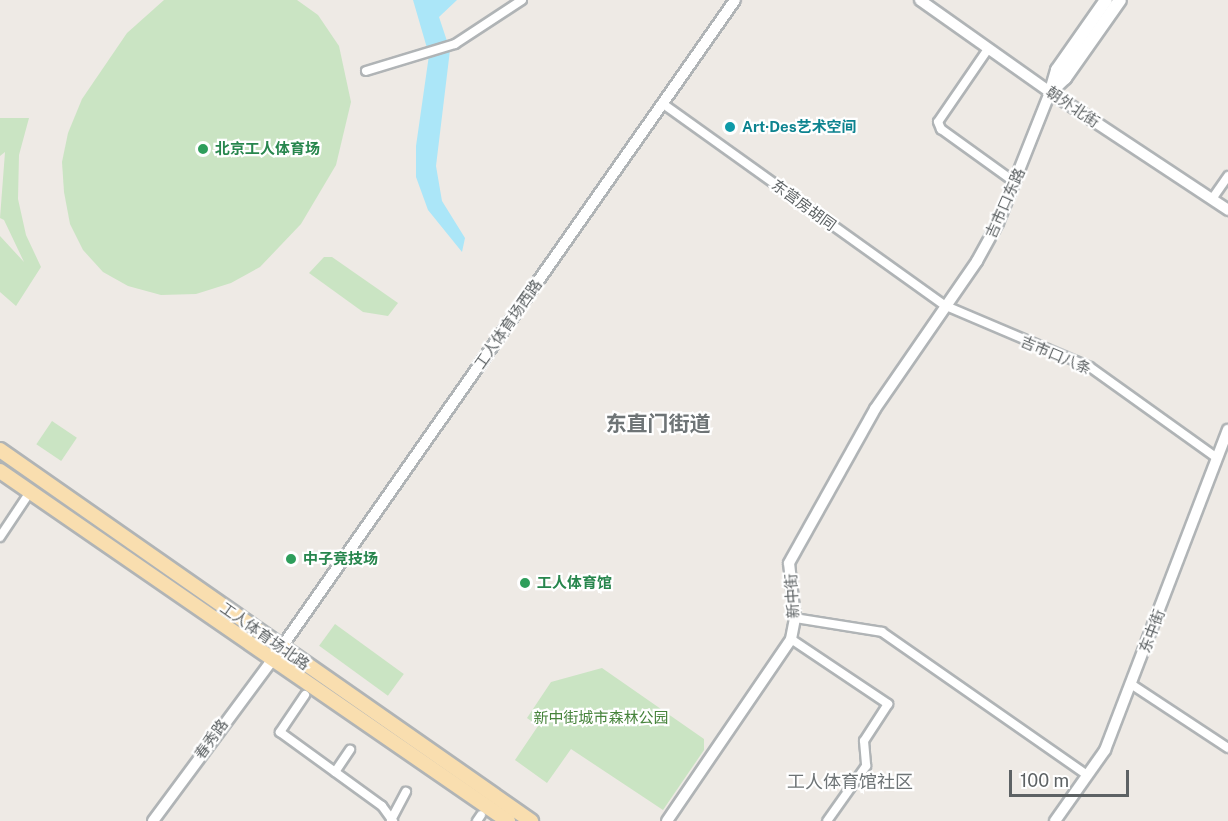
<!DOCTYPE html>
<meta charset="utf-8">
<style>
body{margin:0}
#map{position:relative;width:1228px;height:821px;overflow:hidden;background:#eeeae5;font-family:"Public Sans","Noto Sans SC",sans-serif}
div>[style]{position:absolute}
.green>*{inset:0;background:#cae4c3;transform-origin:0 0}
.water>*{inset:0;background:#abe6f8}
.roads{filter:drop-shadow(2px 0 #b0b4b6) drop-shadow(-2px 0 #b0b4b6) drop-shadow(0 2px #b0b4b6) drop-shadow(0 -2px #b0b4b6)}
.minor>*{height:8px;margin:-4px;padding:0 4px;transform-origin:4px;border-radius:4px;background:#fff}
.tertiary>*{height:10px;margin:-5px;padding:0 5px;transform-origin:5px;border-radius:5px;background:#fff}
.secondary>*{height:12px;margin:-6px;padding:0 6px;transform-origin:6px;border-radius:6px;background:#fff}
.primary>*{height:14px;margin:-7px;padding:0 7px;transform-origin:7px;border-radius:7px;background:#f9deaf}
.dots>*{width:16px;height:16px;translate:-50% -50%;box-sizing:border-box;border:3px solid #fff;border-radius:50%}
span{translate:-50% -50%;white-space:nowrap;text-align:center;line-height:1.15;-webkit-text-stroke:4.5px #fff;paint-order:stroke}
.street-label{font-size:15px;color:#5d6264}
.culture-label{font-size:15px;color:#0d838f;font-weight:700}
.left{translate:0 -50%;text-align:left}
.leisure-label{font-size:15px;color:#27864d;font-weight:700}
.park-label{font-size:15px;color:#47843c}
.quarter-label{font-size:18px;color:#6e7476}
.district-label{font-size:21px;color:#6e7476;font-weight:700}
.scale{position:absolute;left:1009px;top:770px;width:120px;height:27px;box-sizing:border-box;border:3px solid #5d6264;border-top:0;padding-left:8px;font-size:18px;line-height:21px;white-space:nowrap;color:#5d6264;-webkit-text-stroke:4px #fff;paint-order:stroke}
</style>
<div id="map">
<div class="green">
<div style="clip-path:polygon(164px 0,297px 0,318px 15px,339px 46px,351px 102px,336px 165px,301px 224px,260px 267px,231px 283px,196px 294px,161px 295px,128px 286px,103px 272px,83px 250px,70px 224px,64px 192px,62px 162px,68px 133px,82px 99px,127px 33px)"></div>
<div style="clip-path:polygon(0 118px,29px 118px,19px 155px,18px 199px,26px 235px,41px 267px,16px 306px,0 292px,0 236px,24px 262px,4px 220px,0 218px,5px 152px,0 156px)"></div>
<div style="clip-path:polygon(324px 257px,332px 257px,398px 303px,388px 316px,363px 312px,309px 273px)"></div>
<div style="left:52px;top:421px;width:30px;height:28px;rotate:34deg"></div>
<div style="left:335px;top:624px;width:85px;height:27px;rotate:36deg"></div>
<div style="clip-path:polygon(602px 668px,704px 739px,704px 750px,663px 810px,571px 749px,547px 783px,515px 760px,538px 726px,527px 718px,551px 682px)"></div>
</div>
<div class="water">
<div style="clip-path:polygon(413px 0,457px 0,439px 17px,450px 50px,436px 166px,442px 201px,465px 238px,462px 252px,428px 210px,416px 177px,416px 146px,429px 55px)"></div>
</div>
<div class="roads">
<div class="minor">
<div style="left:988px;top:49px;width:88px;rotate:124.4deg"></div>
<div style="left:938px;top:122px;width:8px;rotate:67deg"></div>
<div style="left:941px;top:129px;width:92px;rotate:35.8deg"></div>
<div style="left:366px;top:71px;width:93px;rotate:-16.9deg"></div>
<div style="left:455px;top:44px;width:80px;rotate:-33.3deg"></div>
<div style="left:662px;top:103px;width:349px;rotate:35.6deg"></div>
<div style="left:946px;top:306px;width:156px;rotate:23deg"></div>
<div style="left:1090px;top:367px;width:156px;rotate:35.6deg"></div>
<div style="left:1212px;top:199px;width:28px;rotate:-55deg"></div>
<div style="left:0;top:537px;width:47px;rotate:-56.3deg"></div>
<div style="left:795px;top:618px;width:88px;rotate:9.1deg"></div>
<div style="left:882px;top:632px;width:250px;rotate:34.9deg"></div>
<div style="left:791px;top:639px;width:117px;rotate:33.8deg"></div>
<div style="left:888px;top:704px;width:44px;rotate:123deg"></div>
<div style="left:864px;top:741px;width:25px;rotate:85deg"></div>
<div style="left:866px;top:766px;width:67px;rotate:125.3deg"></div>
<div style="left:1131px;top:684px;width:116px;rotate:33.4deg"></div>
<div style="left:305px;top:695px;width:45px;rotate:124deg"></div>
<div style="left:280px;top:732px;width:126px;rotate:36deg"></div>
<div style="left:382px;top:806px;width:19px;rotate:54deg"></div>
<div style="left:335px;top:772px;width:27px;rotate:-56deg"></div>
<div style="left:391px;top:820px;width:32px;rotate:-62deg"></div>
<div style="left:477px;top:821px;width:7px;rotate:-56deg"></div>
</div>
<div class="tertiary">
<div style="left:920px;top:0;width:159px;rotate:35.3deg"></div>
<div style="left:1050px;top:92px;width:214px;rotate:33.5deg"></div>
<div style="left:153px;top:821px;width:215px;rotate:-53.5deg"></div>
<div style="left:281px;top:648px;width:791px;rotate:-54.98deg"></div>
<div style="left:667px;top:821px;width:220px;rotate:-55.7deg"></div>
<div style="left:791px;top:639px;width:21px;rotate:-79deg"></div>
<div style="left:795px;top:618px;width:55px;rotate:-96.2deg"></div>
<div style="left:789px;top:563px;width:176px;rotate:-60.8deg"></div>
<div style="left:875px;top:409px;width:180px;rotate:-55.4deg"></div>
<div style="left:977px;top:261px;width:43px;rotate:-61.1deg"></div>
<div style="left:998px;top:223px;width:141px;rotate:-68.3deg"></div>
<div style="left:1055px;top:821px;width:87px;rotate:-54.8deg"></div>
<div style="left:1105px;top:750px;width:343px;rotate:-69deg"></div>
</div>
<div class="secondary">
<div style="left:1051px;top:91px;width:22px;rotate:-74deg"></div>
<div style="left:1057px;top:70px;width:85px;rotate:-55deg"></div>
<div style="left:1050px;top:92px;width:21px;rotate:-43deg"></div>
<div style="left:1065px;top:78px;width:95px;rotate:-54.8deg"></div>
</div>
<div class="primary">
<div style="left:0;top:450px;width:648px;rotate:34.94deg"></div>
<div style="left:0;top:471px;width:617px;rotate:34.57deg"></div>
</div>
</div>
<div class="dots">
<div style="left:730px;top:127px;background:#0f9aa8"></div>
<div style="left:203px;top:149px;background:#2e9e5b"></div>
<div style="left:291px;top:559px;background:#2e9e5b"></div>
<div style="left:525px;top:583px;background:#2e9e5b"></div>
</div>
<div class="street-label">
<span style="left:1073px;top:107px;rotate:34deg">朝外北街</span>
<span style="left:1005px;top:203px;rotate:-66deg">吉市口东路</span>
<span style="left:804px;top:205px;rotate:36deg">东营房胡同</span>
<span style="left:508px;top:324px;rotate:-55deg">工人体育场西路</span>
<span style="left:1056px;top:355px;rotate:23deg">吉市口八条</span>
<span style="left:792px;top:596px;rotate:-93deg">新中街</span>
<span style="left:1152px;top:631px;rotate:-69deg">东中街</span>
<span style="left:265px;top:636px;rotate:35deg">工人体育场北路</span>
<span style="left:211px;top:739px;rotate:-54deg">春秀路</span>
</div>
<div class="culture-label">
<span class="left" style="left:742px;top:127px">Art·Des艺术空间</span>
</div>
<div class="leisure-label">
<span class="left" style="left:215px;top:149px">北京工人体育场</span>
<span class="left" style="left:303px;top:559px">中子竞技场</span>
<span class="left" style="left:537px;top:583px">工人体育馆</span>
</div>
<div class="park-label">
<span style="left:601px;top:718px">新中街城市森林公园</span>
</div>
<div class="quarter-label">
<span style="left:850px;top:782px">工人体育馆社区</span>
</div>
<div class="district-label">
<span style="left:658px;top:424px">东直门街道</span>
</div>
<div class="scale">100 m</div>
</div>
